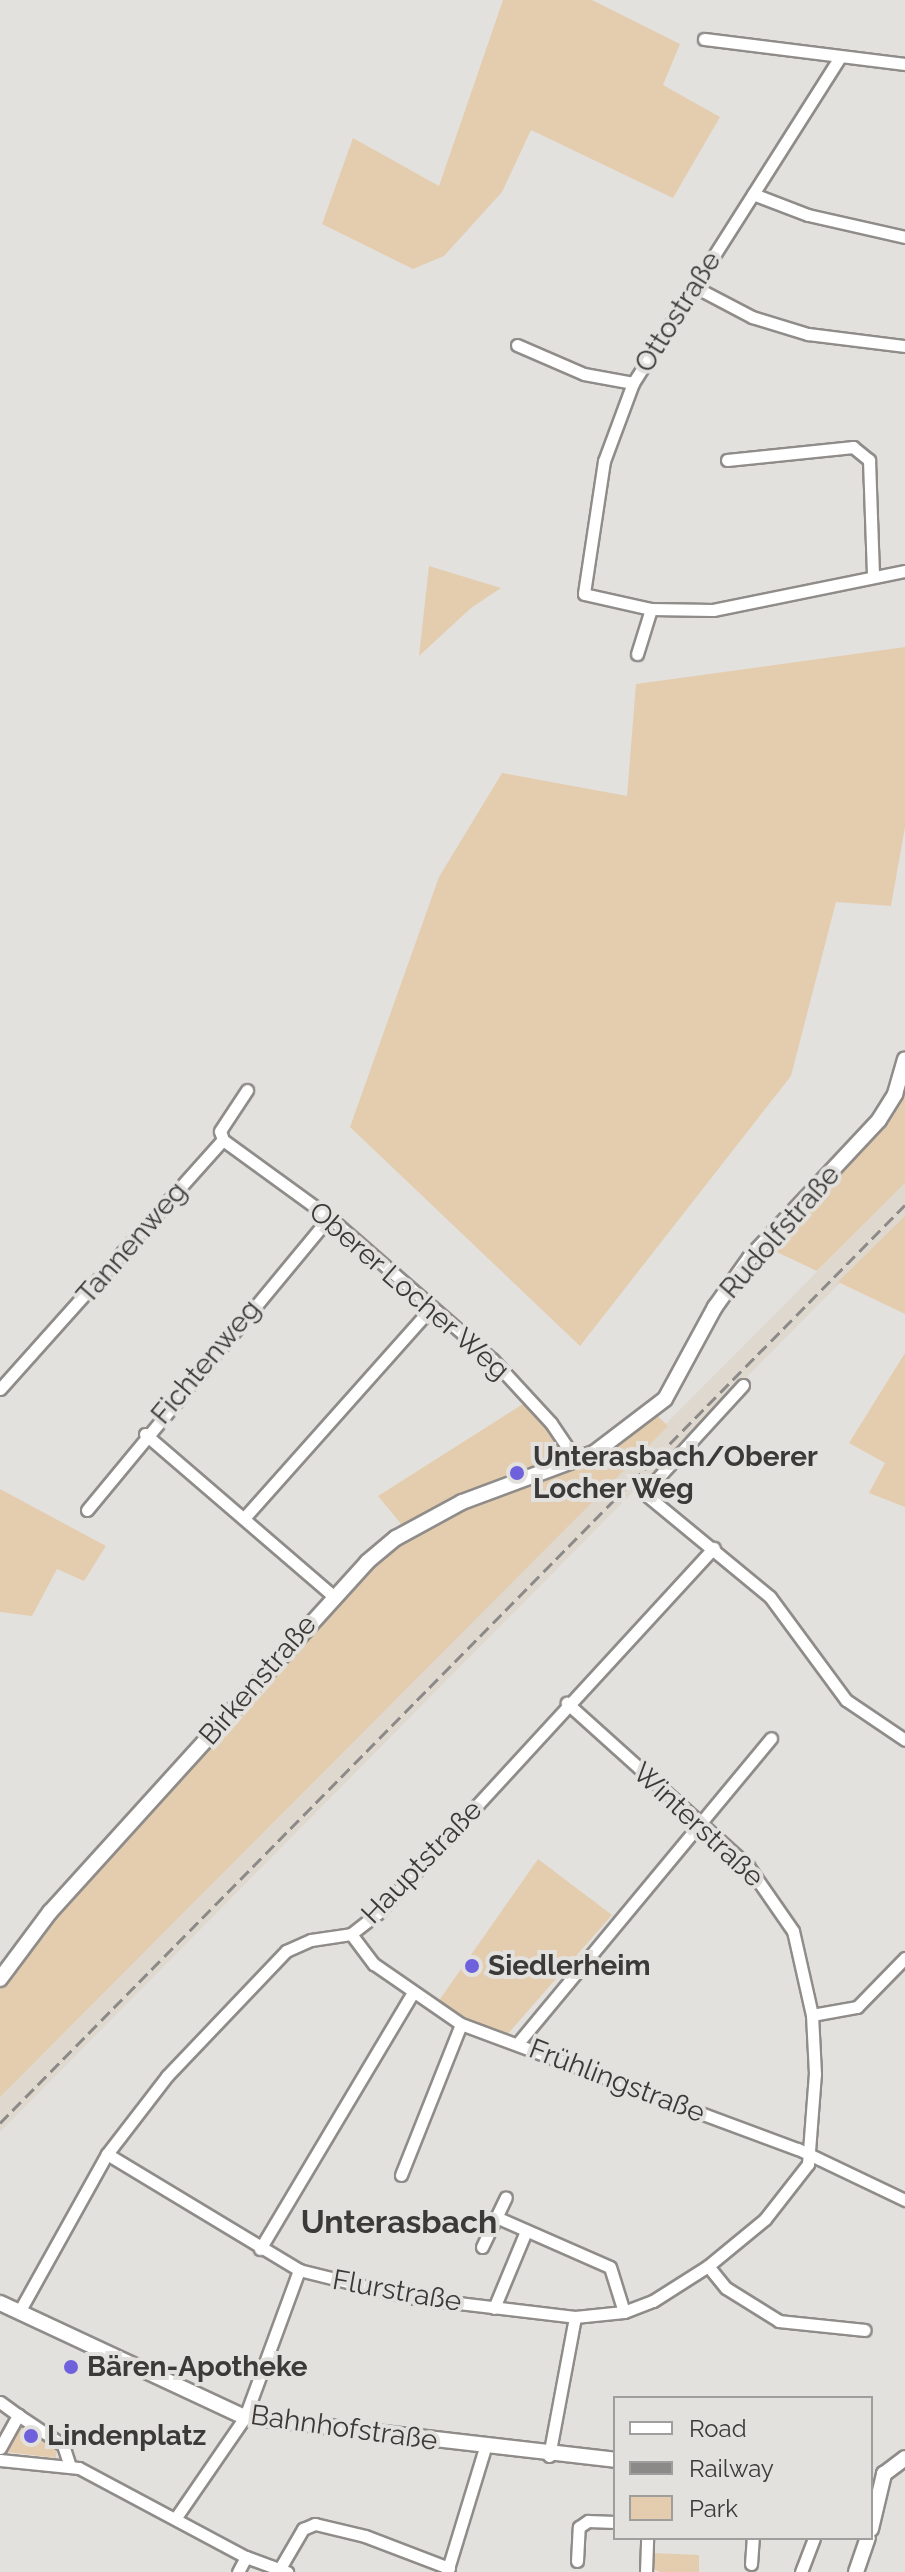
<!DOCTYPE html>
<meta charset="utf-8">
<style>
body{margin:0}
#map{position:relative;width:905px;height:2572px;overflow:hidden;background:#e3e1de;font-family:Raleway,sans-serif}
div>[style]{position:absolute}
.built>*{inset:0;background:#dfd8ce}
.green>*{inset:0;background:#e4cdaf}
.roads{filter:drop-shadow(2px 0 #8f8c89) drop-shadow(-2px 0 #8f8c89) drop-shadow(0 2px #8f8c89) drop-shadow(0 -2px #8f8c89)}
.minor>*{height:11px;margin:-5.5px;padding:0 5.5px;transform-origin:5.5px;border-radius:5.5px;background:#fff}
.tertiary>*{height:14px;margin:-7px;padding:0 7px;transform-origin:7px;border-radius:7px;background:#fff}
.rail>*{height:3px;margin-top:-1.5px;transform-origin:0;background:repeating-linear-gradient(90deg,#8b8a88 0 12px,transparent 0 18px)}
.dots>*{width:22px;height:22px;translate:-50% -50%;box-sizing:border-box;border:4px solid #e3e1de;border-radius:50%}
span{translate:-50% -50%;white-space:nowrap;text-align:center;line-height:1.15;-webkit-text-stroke:8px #e3e1de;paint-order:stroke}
.street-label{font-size:28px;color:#3b3a39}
.poi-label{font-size:28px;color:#3b3a39;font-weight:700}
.left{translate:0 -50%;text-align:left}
.quarter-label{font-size:32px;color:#3b3a39;font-weight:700}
.legend{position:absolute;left:613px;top:2396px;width:260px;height:144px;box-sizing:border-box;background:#e3e1de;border:2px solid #a09e9c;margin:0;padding:10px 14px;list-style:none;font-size:24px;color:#3b3a39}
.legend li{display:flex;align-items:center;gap:16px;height:40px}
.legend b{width:40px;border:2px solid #a09e9c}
</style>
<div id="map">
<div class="built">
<div style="clip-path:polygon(905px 1183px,905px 1217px,0 2132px,0 2097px,61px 2033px)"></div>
</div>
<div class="green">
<div style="clip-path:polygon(503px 0,592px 0,680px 44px,663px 85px,720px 117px,673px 198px,531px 130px,502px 192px,444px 256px,413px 269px,322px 224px,353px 138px,439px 186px)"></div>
<div style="clip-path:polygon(429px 566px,501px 588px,471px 608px,419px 656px)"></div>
<div style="clip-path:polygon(905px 647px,905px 827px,891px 906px,836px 902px,791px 1076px,580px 1346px,350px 1127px,439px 877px,502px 773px,627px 796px,636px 684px)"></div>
<div style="clip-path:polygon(905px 1075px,905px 1183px,817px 1271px,766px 1247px,889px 1118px)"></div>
<div style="clip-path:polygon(905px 1216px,905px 1314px,838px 1282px)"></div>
<div style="clip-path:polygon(905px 1353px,905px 1507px,869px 1493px,885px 1463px,849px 1443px)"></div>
<div style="clip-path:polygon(526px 1402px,574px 1464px,597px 1458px,658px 1416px,668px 1426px,0 2097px,0 1982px,25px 1940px,305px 1632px,410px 1535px,378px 1496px)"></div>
<div style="clip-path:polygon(0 1489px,106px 1546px,84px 1581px,57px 1569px,32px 1616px,0 1612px)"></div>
<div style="clip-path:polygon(538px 1859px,612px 1915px,507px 2035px,479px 2027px,438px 2002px)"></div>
<div style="clip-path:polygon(25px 2426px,57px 2447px,56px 2458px,6px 2452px,12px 2433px)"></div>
<div style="clip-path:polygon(652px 2553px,699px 2555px,699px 2572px,660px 2572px,651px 2568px)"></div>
</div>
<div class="roads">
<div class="minor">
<div style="left:704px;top:39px;width:203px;rotate:7.1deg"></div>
<div style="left:840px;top:57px;width:386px;rotate:122.4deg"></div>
<div style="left:633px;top:383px;width:83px;rotate:110.4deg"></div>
<div style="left:604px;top:461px;width:134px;rotate:98.6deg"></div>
<div style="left:584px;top:594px;width:69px;rotate:12.6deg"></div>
<div style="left:651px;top:609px;width:62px;rotate:0.9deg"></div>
<div style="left:713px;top:610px;width:196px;rotate:-11.5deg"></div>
<div style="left:753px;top:194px;width:59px;rotate:20.9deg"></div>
<div style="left:808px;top:215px;width:99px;rotate:12.8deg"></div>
<div style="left:693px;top:286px;width:67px;rotate:27.7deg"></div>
<div style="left:752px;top:317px;width:59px;rotate:16.9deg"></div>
<div style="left:808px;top:334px;width:98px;rotate:7.1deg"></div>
<div style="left:517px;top:345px;width:73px;rotate:23.4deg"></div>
<div style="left:584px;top:374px;width:50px;rotate:10.4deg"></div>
<div style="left:727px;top:460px;width:127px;rotate:-5.9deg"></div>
<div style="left:853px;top:447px;width:21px;rotate:39deg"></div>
<div style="left:869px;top:460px;width:114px;rotate:88deg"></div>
<div style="left:637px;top:654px;width:47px;rotate:-72.7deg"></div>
<div style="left:223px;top:1140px;width:131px;rotate:36deg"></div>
<div style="left:329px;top:1217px;width:216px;rotate:41.1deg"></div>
<div style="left:492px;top:1359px;width:87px;rotate:47.3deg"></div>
<div style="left:551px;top:1423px;width:45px;rotate:56deg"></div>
<div style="left:743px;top:1385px;width:147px;rotate:132.5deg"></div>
<div style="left:644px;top:1493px;width:163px;rotate:39.5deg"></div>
<div style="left:770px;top:1597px;width:128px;rotate:53.6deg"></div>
<div style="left:846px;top:1700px;width:71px;rotate:34.1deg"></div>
<div style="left:0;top:1389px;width:334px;rotate:-48.2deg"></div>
<div style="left:223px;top:1140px;width:9px;rotate:-108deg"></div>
<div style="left:220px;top:1131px;width:49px;rotate:-56.6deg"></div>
<div style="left:145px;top:1434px;width:247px;rotate:40.7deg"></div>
<div style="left:87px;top:1510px;width:380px;rotate:-50.4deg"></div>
<div style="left:245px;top:1517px;width:281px;rotate:-48.3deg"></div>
<div style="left:351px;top:1934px;width:38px;rotate:53deg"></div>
<div style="left:374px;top:1964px;width:106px;rotate:34.6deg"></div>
<div style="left:461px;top:2024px;width:359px;rotate:20.4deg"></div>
<div style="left:798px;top:2149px;width:119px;rotate:25.5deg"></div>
<div style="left:812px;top:2015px;width:46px;rotate:-10.1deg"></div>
<div style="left:857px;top:2007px;width:69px;rotate:-45.6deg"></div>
<div style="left:518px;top:2043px;width:396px;rotate:-50.3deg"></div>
<div style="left:107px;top:2154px;width:224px;rotate:31.1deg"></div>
<div style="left:299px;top:2270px;width:112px;rotate:13.9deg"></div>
<div style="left:408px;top:2297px;width:168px;rotate:6.8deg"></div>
<div style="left:575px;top:2317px;width:49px;rotate:-5.8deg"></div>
<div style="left:624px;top:2312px;width:31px;rotate:-21deg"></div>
<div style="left:653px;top:2301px;width:65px;rotate:-32.5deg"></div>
<div style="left:708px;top:2266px;width:74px;rotate:-39.5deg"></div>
<div style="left:765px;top:2219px;width:70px;rotate:-52deg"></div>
<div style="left:808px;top:2164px;width:90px;rotate:-85.6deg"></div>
<div style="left:815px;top:2074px;width:59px;rotate:-92.9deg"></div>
<div style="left:812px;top:2015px;width:86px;rotate:-102.7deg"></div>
<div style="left:793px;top:1931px;width:79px;rotate:-124.7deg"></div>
<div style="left:748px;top:1866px;width:244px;rotate:-138deg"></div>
<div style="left:401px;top:2175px;width:162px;rotate:-68.3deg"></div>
<div style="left:496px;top:2217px;width:124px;rotate:23.7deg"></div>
<div style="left:610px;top:2267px;width:47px;rotate:72.7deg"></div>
<div style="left:482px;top:2247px;width:55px;rotate:-64.4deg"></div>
<div style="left:260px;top:2249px;width:297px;rotate:-59.2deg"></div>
<div style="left:708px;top:2266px;width:28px;rotate:51deg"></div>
<div style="left:726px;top:2288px;width:62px;rotate:31.9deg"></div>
<div style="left:779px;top:2321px;width:86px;rotate:6deg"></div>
<div style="left:494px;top:2308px;width:83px;rotate:-67.4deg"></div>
<div style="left:19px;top:2312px;width:181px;rotate:-60.9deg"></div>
<div style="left:107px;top:2154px;width:98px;rotate:-52.4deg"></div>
<div style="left:167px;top:2076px;width:173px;rotate:-46.4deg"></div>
<div style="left:286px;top:1951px;width:27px;rotate:-24deg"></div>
<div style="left:311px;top:1940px;width:40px;rotate:-8.5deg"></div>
<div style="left:351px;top:1934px;width:34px;rotate:-38deg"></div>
<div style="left:378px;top:1913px;width:496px;rotate:-47.4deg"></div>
<div style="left:0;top:2402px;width:22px;rotate:36deg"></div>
<div style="left:0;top:2448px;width:38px;rotate:-61deg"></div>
<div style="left:18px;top:2415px;width:54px;rotate:33.7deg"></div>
<div style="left:63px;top:2445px;width:22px;rotate:72deg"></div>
<div style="left:549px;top:2456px;width:141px;rotate:-79.4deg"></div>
<div style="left:0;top:2460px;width:79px;rotate:5.8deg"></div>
<div style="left:79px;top:2468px;width:189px;rotate:28.1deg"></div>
<div style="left:246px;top:2557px;width:44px;rotate:20.1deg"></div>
<div style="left:177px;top:2516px;width:120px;rotate:-55.5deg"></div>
<div style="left:245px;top:2417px;width:157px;rotate:-69.8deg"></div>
<div style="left:577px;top:2561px;width:34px;rotate:-87deg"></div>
<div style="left:579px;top:2527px;width:11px;rotate:-34deg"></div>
<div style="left:588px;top:2521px;width:27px;rotate:2deg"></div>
<div style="left:751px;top:2564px;width:26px;rotate:-86deg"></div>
<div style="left:279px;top:2570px;width:48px;rotate:-59.7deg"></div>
<div style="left:303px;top:2529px;width:13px;rotate:-23deg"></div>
<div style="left:315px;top:2524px;width:51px;rotate:13.5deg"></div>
<div style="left:365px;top:2536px;width:90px;rotate:20.9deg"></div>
<div style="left:238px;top:2572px;width:17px;rotate:-62deg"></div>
<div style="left:447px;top:2572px;width:130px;rotate:-73deg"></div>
<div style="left:646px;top:2572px;width:34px;rotate:-88deg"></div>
<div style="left:801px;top:2572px;width:36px;rotate:-69deg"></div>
</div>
<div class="tertiary">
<div style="left:0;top:1979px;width:84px;rotate:-53.3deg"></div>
<div style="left:50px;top:1912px;width:472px;rotate:-47.8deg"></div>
<div style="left:367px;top:1562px;width:38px;rotate:-40deg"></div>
<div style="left:396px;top:1538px;width:75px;rotate:-28.6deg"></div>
<div style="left:462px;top:1502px;width:141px;rotate:-20.4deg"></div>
<div style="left:594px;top:1453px;width:89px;rotate:-37.3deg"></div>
<div style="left:665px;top:1399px;width:105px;rotate:-61.5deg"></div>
<div style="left:715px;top:1307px;width:60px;rotate:-54.5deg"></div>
<div style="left:750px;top:1258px;width:189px;rotate:-46.9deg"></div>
<div style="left:879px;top:1120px;width:31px;rotate:-58deg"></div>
<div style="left:895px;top:1094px;width:36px;rotate:-74deg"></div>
<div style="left:0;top:2303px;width:270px;rotate:25deg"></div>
<div style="left:245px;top:2417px;width:372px;rotate:6.6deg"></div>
<div style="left:884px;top:2474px;width:26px;rotate:-37deg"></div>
<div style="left:871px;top:2529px;width:57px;rotate:-76.7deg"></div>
<div style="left:856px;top:2572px;width:36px;rotate:-71deg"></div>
</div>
</div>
<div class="rail">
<div style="left:0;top:2123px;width:1289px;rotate:-45.41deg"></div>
</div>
<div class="dots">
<div style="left:517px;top:1473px;background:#6f61db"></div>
<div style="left:472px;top:1966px;background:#6f61db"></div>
<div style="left:71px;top:2367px;background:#6f61db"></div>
<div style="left:31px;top:2436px;background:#6f61db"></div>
</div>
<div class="street-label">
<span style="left:678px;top:312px;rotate:-58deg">Ottostraße</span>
<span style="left:780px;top:1232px;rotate:-49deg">Rudolfstraße</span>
<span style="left:132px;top:1243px;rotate:-49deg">Tannenweg</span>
<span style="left:409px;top:1291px;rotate:41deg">Oberer Locher Weg</span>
<span style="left:206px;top:1362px;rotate:-50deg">Fichtenweg</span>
<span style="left:258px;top:1680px;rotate:-49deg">Birkenstraße</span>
<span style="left:698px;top:1825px;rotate:43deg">Winterstraße</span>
<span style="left:422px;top:1862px;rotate:-46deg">Hauptstraße</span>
<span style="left:617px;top:2081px;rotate:21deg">Frühlingstraße</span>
<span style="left:397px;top:2291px;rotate:10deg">Flurstraße</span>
<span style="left:344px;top:2428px;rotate:8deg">Bahnhofstraße</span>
</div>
<div class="poi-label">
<span class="left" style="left:533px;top:1473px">Unterasbach/Oberer<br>Locher Weg</span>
<span class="left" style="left:488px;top:1966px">Siedlerheim</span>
<span class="left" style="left:87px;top:2367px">Bären-Apotheke</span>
<span class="left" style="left:47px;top:2436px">Lindenplatz</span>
</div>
<div class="quarter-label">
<span style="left:399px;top:2222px">Unterasbach</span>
</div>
<ul class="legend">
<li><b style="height:10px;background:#fff"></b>Road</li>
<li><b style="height:10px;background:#8b8a88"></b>Railway</li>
<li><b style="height:22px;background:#e4cdaf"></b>Park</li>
</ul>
</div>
